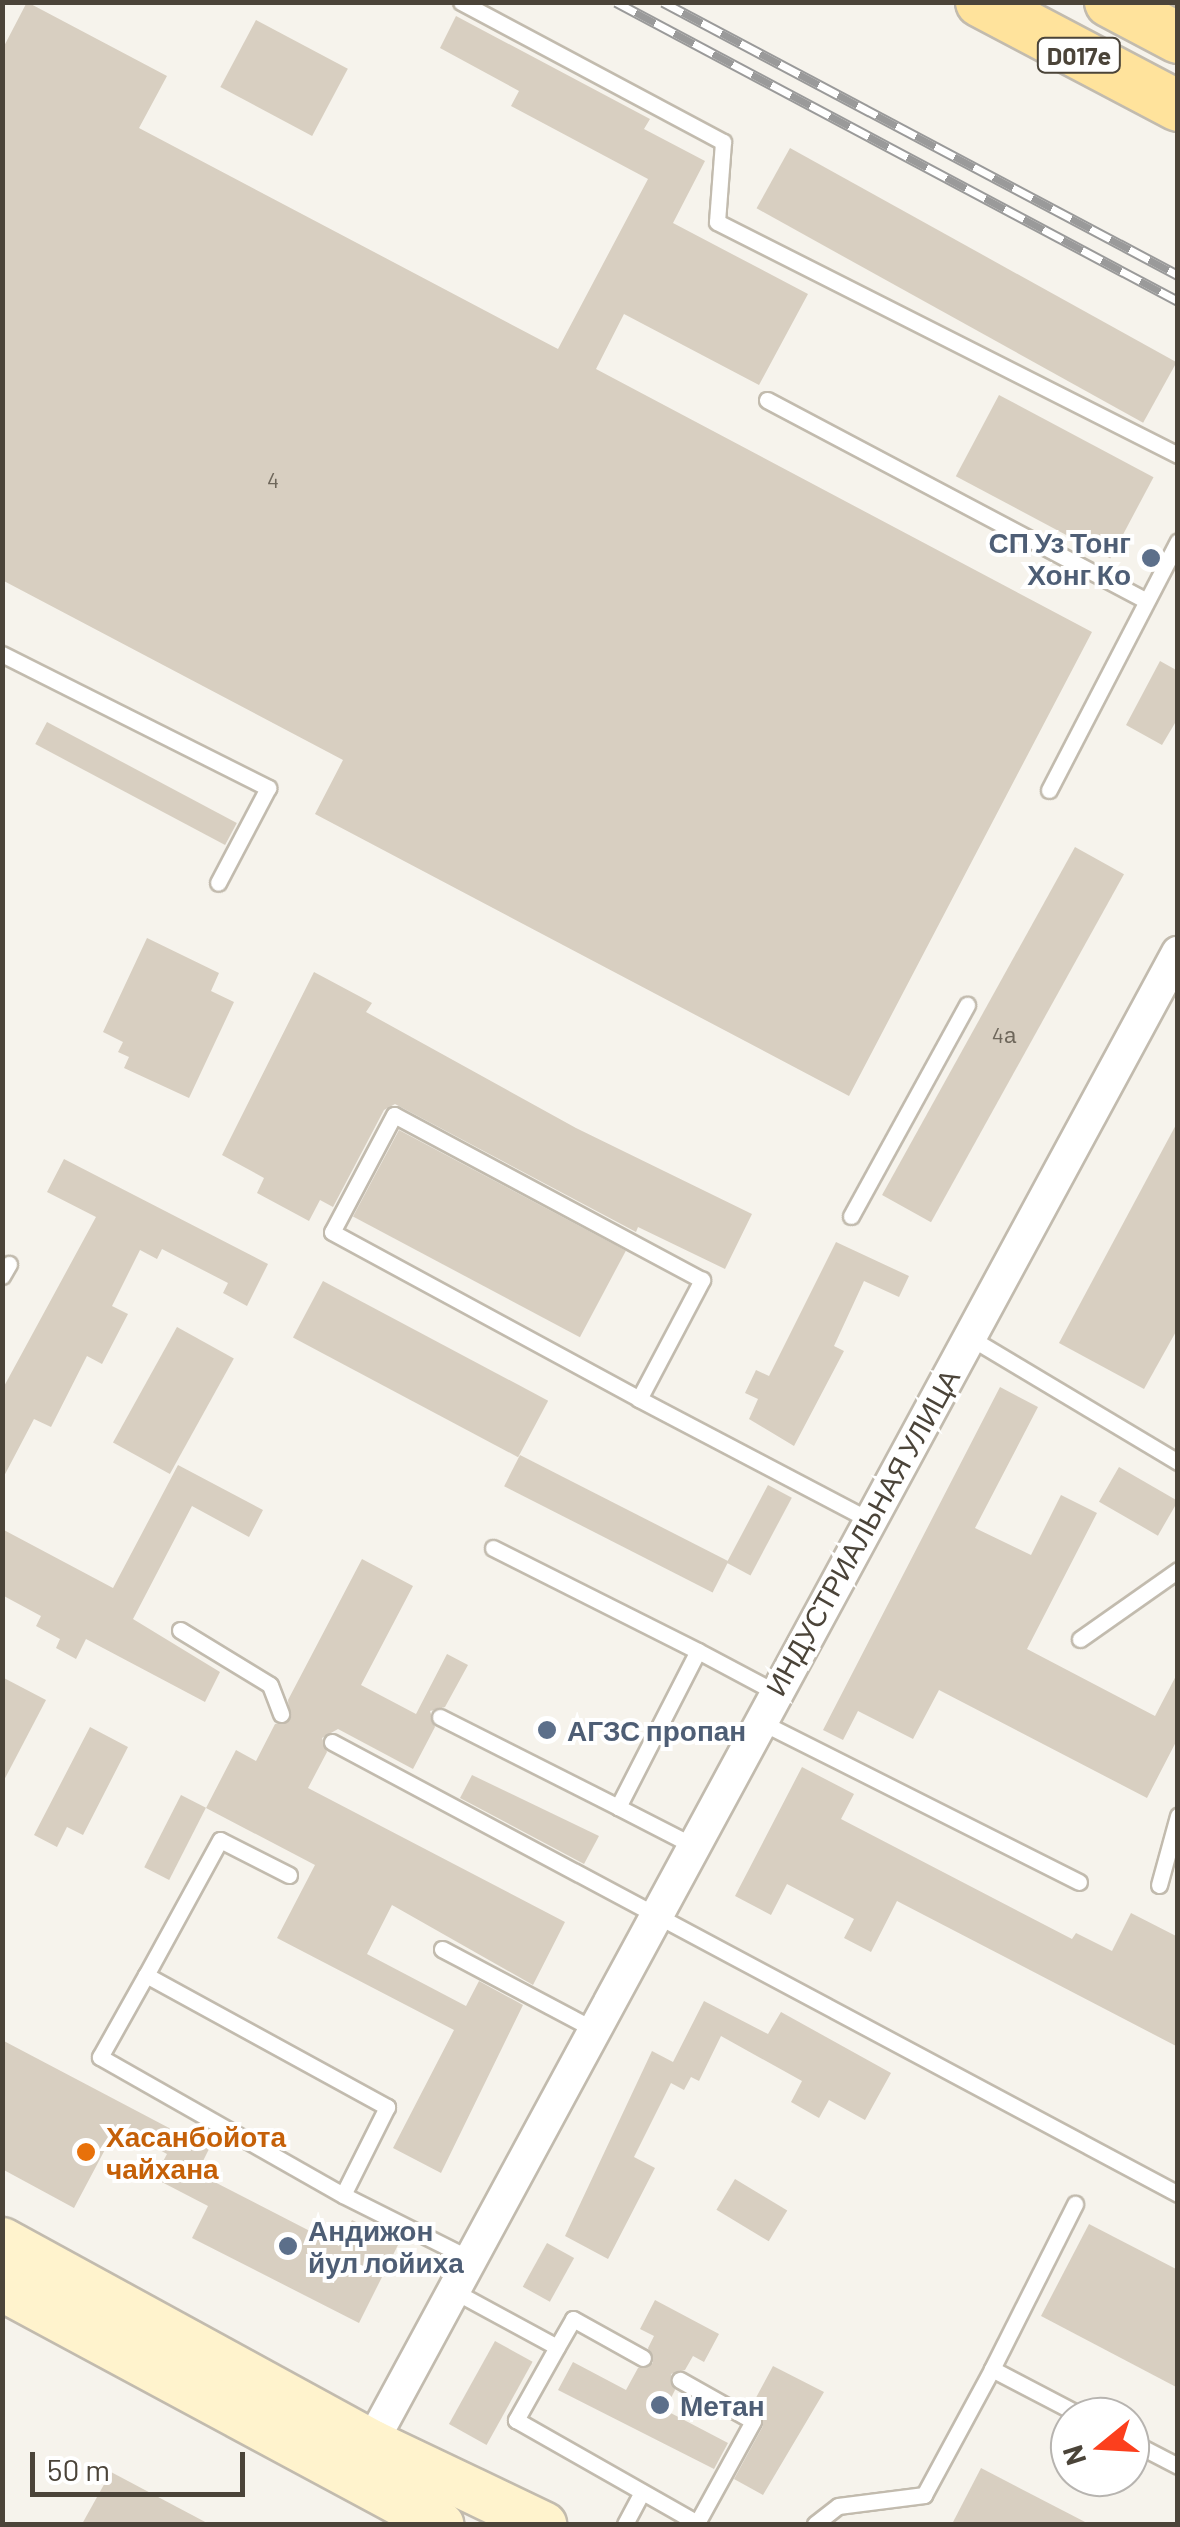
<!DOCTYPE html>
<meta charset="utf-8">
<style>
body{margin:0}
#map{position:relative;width:1180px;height:2527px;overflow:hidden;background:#f6f3ec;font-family:Barlow,sans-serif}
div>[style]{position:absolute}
.building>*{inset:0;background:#d8cfc1;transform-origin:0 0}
.roads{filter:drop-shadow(2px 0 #c2bbae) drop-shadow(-2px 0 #c2bbae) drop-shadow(0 2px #c2bbae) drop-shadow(0 -2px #c2bbae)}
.lane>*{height:15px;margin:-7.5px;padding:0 7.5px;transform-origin:7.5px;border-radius:7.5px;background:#fff}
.street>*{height:32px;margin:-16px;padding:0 16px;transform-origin:16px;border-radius:16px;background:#fff}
.secondary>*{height:45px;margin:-22.5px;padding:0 22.5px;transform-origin:22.5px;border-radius:22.5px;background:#fff3cd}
.primary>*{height:50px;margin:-25px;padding:0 25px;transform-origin:25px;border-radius:25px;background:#ffe39c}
.rail>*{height:11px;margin-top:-5.5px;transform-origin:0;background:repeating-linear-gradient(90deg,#fff 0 22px,#9a9a9a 0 44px);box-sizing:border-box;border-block:2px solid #9a9a9a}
.dots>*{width:28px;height:28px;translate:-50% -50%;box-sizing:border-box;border:5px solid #fff;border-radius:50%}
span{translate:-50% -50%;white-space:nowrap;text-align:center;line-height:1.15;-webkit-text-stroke:8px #fff;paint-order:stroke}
.number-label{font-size:22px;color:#6e675b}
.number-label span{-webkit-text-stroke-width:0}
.shield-label span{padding:2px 8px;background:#fff;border:2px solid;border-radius:8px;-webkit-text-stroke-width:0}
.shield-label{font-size:25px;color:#4b4439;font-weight:700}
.service-label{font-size:28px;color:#4e5e75;font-weight:700}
.right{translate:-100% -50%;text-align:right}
.left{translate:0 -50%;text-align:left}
.street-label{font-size:28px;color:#4b4439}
.food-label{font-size:28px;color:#c56008;font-weight:700}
.frame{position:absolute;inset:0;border:5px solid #4b4439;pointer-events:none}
.north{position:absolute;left:1050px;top:2397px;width:100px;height:100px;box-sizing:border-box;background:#fff;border:2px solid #b7b4b0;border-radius:50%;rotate:252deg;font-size:28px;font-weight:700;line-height:40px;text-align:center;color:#4b4439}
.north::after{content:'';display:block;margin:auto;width:35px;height:45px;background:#fc3f1d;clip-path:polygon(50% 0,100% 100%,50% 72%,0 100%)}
.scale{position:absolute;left:30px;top:2452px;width:215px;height:45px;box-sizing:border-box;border:5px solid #4b4439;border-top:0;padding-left:12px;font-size:30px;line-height:35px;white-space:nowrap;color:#4b4439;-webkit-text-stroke:8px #fff;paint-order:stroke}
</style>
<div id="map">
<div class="building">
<div style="clip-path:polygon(27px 2px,167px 76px,139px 128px,558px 349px,648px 179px,511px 106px,519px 91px,440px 48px,456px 16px,650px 119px,644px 129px,705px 161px,673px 223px,808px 294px,759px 385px,624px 314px,596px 369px,1092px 632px,849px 1096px,315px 814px,343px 760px,2px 580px,2px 50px)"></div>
<div style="left:256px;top:20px;width:104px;height:76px;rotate:28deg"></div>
<div style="left:790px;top:148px;width:442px;height:69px;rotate:29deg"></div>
<div style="left:999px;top:395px;width:175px;height:92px;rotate:28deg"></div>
<div style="clip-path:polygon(1160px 661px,1178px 671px,1178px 718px,1162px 745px,1126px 725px)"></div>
<div style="left:47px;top:722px;width:215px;height:25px;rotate:28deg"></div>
<div style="left:1075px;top:847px;width:56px;height:398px;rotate:29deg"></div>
<div style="clip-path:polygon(147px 938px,219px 973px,211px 991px,234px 1002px,189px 1098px,124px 1068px,129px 1057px,118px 1052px,123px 1042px,103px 1032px)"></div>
<div style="clip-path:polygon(314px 972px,372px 1003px,366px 1012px,576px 1128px,752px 1214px,725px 1269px,638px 1227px,636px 1232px,395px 1104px,384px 1110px,333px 1207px,320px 1200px,309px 1221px,257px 1193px,264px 1178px,222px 1155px)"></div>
<div style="clip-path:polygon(1178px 1121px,1178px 1328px,1144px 1389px,1059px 1343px)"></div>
<div style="left:399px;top:1130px;width:257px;height:98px;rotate:28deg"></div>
<div style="clip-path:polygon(64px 1159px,268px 1264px,247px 1306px,223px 1293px,228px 1283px,162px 1249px,157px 1259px,140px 1250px,112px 1306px,128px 1314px,102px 1364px,87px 1356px,51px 1427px,34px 1419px,2px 1480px,2px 1390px,96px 1217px,47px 1192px)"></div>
<div style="clip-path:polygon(836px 1242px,909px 1276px,899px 1297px,864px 1281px,834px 1346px,844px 1351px,794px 1446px,749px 1419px,758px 1399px,745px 1393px,756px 1370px,769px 1376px)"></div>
<div style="left:323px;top:1281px;width:255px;height:64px;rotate:28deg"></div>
<div style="left:177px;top:1327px;width:65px;height:132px;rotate:29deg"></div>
<div style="clip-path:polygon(1000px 1387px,1038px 1407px,975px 1528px,1031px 1555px,1061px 1495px,1097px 1513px,1027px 1649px,1155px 1716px,1178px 1672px,1178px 1738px,1147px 1798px,939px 1690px,913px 1739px,858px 1711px,843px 1740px,823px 1730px)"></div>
<div style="left:520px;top:1455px;width:234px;height:35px;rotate:27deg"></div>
<div style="clip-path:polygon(178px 1465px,263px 1510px,249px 1537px,192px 1506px,133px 1619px,220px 1672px,205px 1702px,86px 1639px,76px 1659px,56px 1648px,60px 1639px,36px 1626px,41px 1616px,2px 1595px,2px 1529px,113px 1588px)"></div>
<div style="left:1119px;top:1467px;width:68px;height:40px;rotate:30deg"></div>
<div style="left:768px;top:1485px;width:27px;height:88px;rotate:28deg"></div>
<div style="clip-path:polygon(362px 1559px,413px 1586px,361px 1685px,416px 1714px,447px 1654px,468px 1665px,445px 1707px,430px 1711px,435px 1727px,413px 1769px,338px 1729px,322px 1738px,327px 1752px,308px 1788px,565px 1922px,533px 1985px,392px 1905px,367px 1954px,466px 2006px,479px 1981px,523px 2005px,441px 2173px,393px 2148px,454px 2030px,277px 1938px,315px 1865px,206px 1808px,236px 1750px,256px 1761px,275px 1724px,290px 1720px,288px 1700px)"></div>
<div style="clip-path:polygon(2px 1677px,46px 1700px,2px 1784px)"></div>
<div style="clip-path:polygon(90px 1727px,128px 1747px,83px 1835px,67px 1827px,57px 1847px,34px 1835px)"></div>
<div style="clip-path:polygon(802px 1767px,854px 1794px,841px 1819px,1072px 1939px,1076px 1933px,1112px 1951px,1131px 1913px,1178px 1937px,1178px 2047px,897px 1901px,871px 1952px,844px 1938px,854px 1919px,787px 1884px,771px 1915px,735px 1896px)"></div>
<div style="clip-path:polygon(472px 1775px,599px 1836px,584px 1864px,460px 1798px)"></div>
<div style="left:181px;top:1795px;width:28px;height:81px;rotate:27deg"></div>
<div style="clip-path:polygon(704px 2001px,768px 2034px,781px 2012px,891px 2073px,865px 2120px,829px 2100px,819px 2118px,791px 2102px,802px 2081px,721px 2036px,699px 2081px,691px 2077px,684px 2090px,671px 2083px,634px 2157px,655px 2168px,608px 2259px,565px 2236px,652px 2051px,673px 2062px)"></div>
<div style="clip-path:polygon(2px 2040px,209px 2149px,197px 2173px,339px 2246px,352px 2220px,399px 2243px,359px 2323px,192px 2238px,208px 2206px,154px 2178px,167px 2154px,117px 2127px,74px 2208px,2px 2169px)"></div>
<div style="left:735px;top:2179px;width:61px;height:36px;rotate:31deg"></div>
<div style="clip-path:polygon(1089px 2224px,1178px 2270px,1178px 2388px,1041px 2316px)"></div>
<div style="left:547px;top:2243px;width:31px;height:50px;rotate:29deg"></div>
<div style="clip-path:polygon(655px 2300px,719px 2334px,704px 2362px,693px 2356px,685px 2370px,671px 2374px,675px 2390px,665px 2410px,728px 2443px,714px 2469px,558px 2390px,573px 2362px,626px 2390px,638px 2368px,653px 2363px,648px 2348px,654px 2336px,640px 2329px)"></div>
<div style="left:495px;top:2341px;width:43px;height:95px;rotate:29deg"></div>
<div style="clip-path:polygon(773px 2366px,824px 2392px,763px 2495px,734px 2479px,763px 2426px,762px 2414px,751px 2407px)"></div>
<div style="clip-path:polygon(981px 2468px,1089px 2524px,952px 2524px)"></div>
<div style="clip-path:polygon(111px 2472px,209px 2524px,82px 2524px)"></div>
</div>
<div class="roads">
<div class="lane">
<div style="left:461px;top:2px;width:297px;rotate:28.1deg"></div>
<div style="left:723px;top:142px;width:80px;rotate:94.3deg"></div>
<div style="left:717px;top:222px;width:517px;rotate:26.81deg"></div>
<div style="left:767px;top:400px;width:429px;rotate:27.9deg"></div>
<div style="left:2px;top:654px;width:298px;rotate:26.7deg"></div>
<div style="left:268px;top:788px;width:107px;rotate:117.8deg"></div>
<div style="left:1049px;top:790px;width:280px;rotate:-62.6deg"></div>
<div style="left:851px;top:1216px;width:241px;rotate:-61.2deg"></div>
<div style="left:2px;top:1276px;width:14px;rotate:-60deg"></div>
<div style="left:969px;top:1337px;width:244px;rotate:30.9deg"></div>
<div style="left:639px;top:1399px;width:135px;rotate:-62.1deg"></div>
<div style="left:702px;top:1280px;width:349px;rotate:-151.8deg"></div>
<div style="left:394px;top:1115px;width:132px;rotate:117.9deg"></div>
<div style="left:332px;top:1232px;width:349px;rotate:28.5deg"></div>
<div style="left:639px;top:1399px;width:260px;rotate:27.7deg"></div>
<div style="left:493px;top:1548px;width:229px;rotate:26.7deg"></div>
<div style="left:180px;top:1630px;width:105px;rotate:31.4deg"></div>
<div style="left:270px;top:1685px;width:31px;rotate:69deg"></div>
<div style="left:1080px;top:1639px;width:120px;rotate:-35.1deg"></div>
<div style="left:440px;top:1717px;width:199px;rotate:26.8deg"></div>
<div style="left:759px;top:1721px;width:358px;rotate:26.7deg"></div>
<div style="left:332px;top:1742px;width:959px;rotate:28.11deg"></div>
<div style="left:692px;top:1845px;width:83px;rotate:-152.8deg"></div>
<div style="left:618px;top:1807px;width:175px;rotate:-62.9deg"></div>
<div style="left:698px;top:1651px;width:87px;rotate:28deg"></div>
<div style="left:289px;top:1875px;width:77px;rotate:-153.1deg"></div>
<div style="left:220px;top:1840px;width:154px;rotate:118.7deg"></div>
<div style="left:146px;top:1975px;width:275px;rotate:28.7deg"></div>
<div style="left:387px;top:2107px;width:98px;rotate:116.6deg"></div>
<div style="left:343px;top:2195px;width:141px;rotate:26.6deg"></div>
<div style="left:1159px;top:1885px;width:72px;rotate:-74.6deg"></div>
<div style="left:442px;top:1949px;width:171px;rotate:27.9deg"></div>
<div style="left:146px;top:1975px;width:94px;rotate:119.3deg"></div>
<div style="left:100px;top:2057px;width:279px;rotate:29.6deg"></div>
<div style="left:452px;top:2290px;width:119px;rotate:28.5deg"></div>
<div style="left:557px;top:2347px;width:84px;rotate:119.3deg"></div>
<div style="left:516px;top:2420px;width:208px;rotate:29.6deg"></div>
<div style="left:697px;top:2523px;width:116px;rotate:-61.2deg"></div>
<div style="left:753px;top:2421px;width:84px;rotate:-150.7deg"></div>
<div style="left:557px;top:2347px;width:32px;rotate:-60deg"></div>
<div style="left:573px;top:2319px;width:80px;rotate:29.1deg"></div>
<div style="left:992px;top:2369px;width:185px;rotate:-63.3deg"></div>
<div style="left:1130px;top:2441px;width:54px;rotate:27.5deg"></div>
<div style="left:625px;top:2524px;width:36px;rotate:-62deg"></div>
<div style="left:815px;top:2524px;width:29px;rotate:-38deg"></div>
<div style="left:838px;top:2506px;width:87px;rotate:-7.3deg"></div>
<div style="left:924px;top:2495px;width:143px;rotate:-61.6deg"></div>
<div style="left:992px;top:2369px;width:104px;rotate:27.6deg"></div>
</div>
<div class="street">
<div style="left:362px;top:2460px;width:1714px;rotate:-61.57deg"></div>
</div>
<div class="secondary">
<div style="left:2px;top:2240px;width:421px;rotate:28.7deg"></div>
<div style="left:371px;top:2442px;width:191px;rotate:25.5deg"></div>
<div style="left:2px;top:2288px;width:498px;rotate:28.3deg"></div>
</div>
<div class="primary">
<div style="left:981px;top:2px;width:223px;rotate:27.8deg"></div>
<div style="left:1110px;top:2px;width:77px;rotate:27.9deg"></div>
</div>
</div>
<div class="rail">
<div style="left:616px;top:2px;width:637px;rotate:28.01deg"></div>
<div style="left:663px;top:2px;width:583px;rotate:27.93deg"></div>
</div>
<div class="dots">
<div style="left:1151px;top:558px;background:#5c6f8a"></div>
<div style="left:547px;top:1730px;background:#5c6f8a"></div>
<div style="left:86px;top:2152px;background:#e8710a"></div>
<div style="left:288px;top:2246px;background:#5c6f8a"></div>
<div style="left:660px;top:2405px;background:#5c6f8a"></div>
</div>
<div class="number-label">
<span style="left:273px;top:480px">4</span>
<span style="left:1004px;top:1035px">4а</span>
</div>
<div class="shield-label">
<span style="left:1079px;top:55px">D017e</span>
</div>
<div class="service-label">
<span class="right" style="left:1131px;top:558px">СП Уз Тонг<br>Хонг Ко</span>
<span class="left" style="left:567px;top:1730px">АГЗС пропан</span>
<span class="left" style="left:308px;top:2246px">Андижон<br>йул лойиха</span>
<span class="left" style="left:680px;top:2405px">Метан</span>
</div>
<div class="street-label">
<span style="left:862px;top:1532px;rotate:-61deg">ИНДУСТРИАЛЬНАЯ УЛИЦА</span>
</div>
<div class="food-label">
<span class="left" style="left:106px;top:2152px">Хасанбойота<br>чайхана</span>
</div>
<div class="frame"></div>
<div class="north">N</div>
<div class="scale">50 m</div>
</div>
